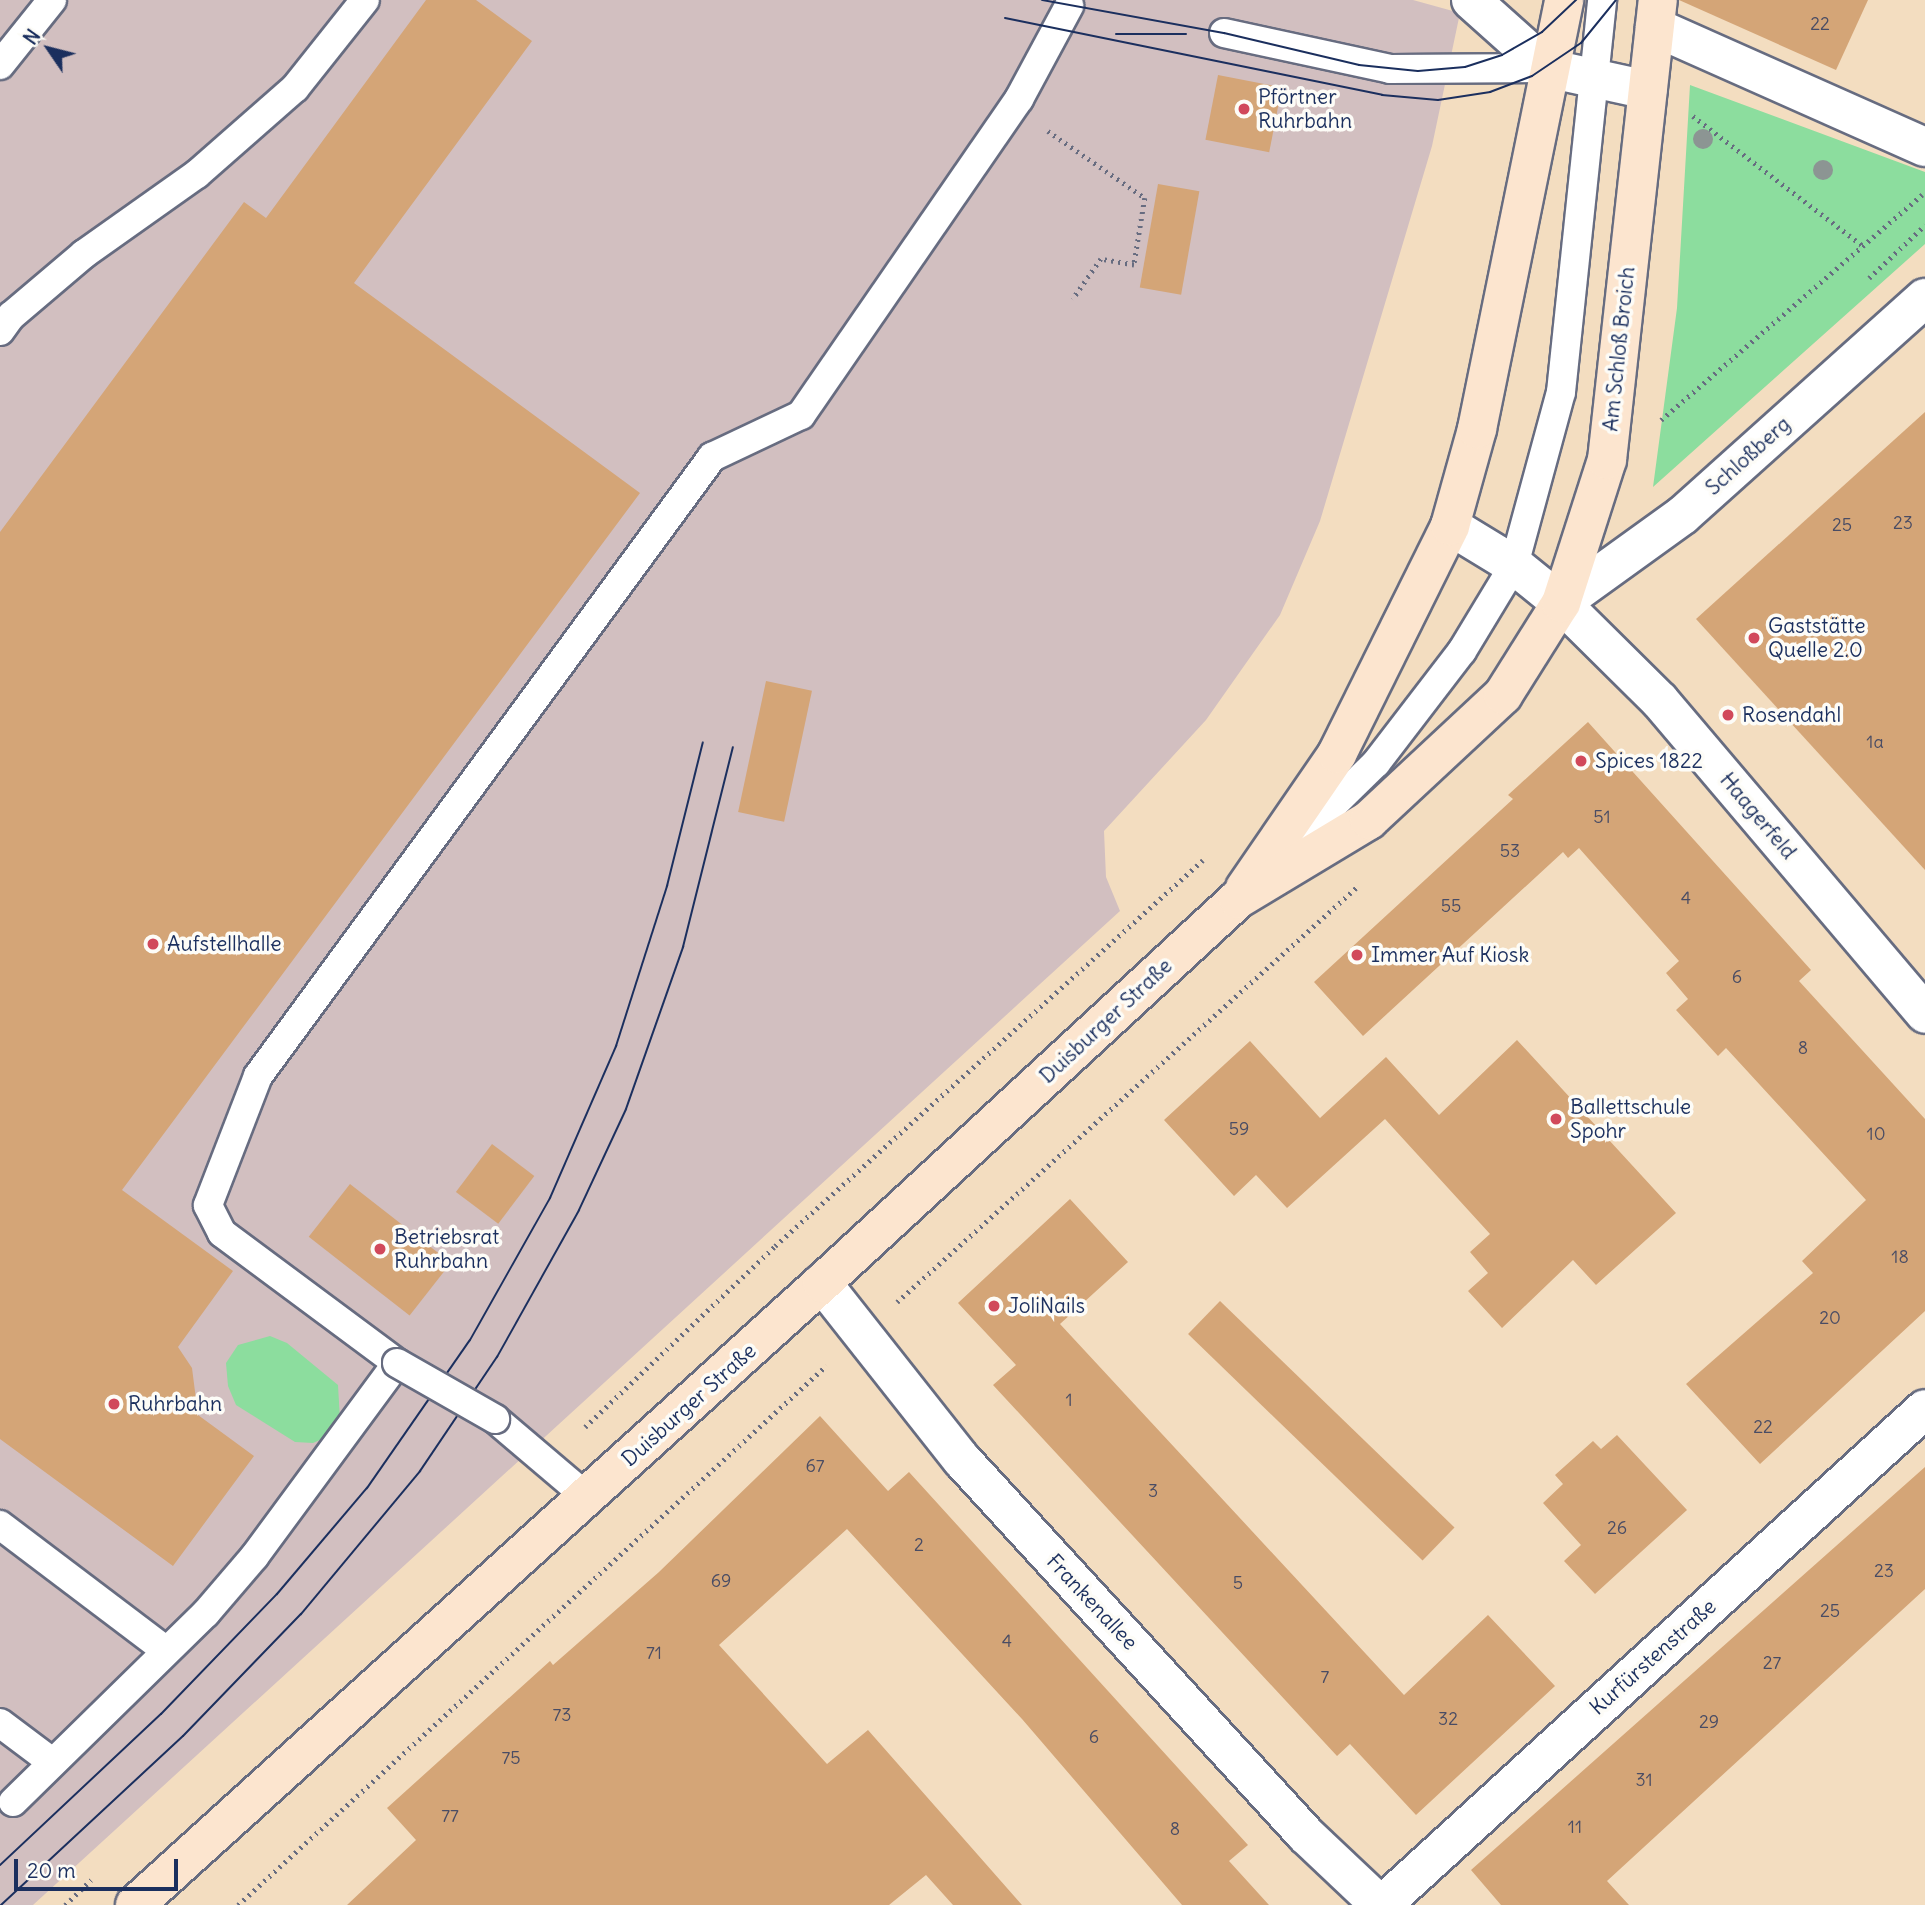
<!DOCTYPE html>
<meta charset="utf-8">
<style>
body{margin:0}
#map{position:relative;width:1925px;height:1905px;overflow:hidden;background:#f3ddc0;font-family:Delius,sans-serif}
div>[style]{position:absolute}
.industrial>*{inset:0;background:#d2bfc0}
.green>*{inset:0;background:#8cdd9e}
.building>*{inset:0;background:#d4a577;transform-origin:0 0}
.path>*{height:4.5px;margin-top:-2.25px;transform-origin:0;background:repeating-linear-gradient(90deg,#676c80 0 2px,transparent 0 7px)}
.roads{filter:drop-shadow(2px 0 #676c80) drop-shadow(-2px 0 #676c80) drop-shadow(0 2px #676c80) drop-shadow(0 -2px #676c80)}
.service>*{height:28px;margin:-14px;padding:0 14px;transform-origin:14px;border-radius:14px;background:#fff}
.minor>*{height:38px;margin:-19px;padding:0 19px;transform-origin:19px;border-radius:19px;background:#fff}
.secondary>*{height:38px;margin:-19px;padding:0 19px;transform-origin:19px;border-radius:19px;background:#fce5cf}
.tram>*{height:2px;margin:-1px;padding:0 1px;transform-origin:1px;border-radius:1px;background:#1b2f5e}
.bridges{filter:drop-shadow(2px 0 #676c80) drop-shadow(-2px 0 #676c80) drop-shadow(0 2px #676c80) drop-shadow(0 -2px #676c80)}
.service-bridge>*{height:28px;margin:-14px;padding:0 14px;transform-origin:14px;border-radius:14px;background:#fff}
.trees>*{width:20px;height:20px;margin:-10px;border-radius:50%;background:#8c9593}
.dots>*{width:19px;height:19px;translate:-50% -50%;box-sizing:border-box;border:4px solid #fdfcf7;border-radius:50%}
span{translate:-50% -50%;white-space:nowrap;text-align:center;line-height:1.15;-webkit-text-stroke:7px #fdfcf7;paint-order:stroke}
.number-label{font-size:18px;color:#494c64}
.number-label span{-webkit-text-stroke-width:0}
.poi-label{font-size:21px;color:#1b2f5e}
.left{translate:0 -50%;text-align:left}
.street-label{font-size:21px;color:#1b2f5e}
.north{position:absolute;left:14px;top:14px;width:70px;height:70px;-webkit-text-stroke:5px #fdfcf7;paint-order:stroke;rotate:305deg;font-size:19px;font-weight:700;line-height:28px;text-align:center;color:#1b2f5e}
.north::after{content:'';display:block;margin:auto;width:24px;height:32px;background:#1b2f5e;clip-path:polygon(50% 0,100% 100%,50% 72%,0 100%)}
.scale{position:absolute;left:14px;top:1859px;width:164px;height:32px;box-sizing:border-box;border:4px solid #1b2f5e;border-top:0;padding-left:9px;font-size:21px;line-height:24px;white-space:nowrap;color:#1b2f5e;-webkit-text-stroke:5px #fdfcf7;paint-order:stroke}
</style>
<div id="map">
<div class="industrial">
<div style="clip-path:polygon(0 0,1413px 0,1460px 13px,1432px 146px,1320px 521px,1280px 615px,1206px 720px,1104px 831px,1106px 877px,1120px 911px,33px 1905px,0 1905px)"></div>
</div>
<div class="green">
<div style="clip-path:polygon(1690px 85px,1925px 172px,1925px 244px,1653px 487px,1677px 308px)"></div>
<div style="clip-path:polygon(270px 1336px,287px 1343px,338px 1385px,340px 1420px,329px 1436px,313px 1443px,295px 1442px,236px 1405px,228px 1386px,226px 1363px,238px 1345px)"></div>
</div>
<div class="building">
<div style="clip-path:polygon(426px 0,476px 0,532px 41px,354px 283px,640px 493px,122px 1190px,233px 1271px,178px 1347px,192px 1368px,198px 1415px,254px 1456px,173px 1566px,0 1439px,0 532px,244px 202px,266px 218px)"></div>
<div style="clip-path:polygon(1679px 0,1868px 0,1836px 70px)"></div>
<div style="left:1218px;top:75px;width:65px;height:66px;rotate:11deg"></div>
<div style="left:1158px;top:184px;width:42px;height:105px;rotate:10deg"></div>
<div style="clip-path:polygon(1925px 412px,1925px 870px,1696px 619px)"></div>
<div style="left:766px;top:681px;width:47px;height:134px;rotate:12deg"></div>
<div style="clip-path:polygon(1588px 722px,1811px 970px,1799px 981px,1925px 1119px,1925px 1311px,1760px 1464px,1686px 1384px,1813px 1273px,1802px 1261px,1866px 1200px,1726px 1048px,1718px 1056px,1676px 1010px,1688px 999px,1666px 973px,1679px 961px,1579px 848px,1568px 858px,1563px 852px,1363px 1036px,1314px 982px,1513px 799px,1508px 795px)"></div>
<div style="clip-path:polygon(1517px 1040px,1676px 1213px,1596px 1285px,1573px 1260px,1502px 1328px,1468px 1291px,1488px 1273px,1470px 1252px,1490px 1234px,1385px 1119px,1287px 1208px,1256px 1175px,1234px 1196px,1164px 1120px,1250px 1041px,1320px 1118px,1386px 1057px,1439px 1115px)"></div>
<div style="left:492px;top:1144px;width:53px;height:60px;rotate:37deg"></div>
<div style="left:350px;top:1184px;width:128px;height:67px;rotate:38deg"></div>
<div style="clip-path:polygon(1070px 1199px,1128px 1262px,1060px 1324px,1404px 1695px,1488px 1615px,1555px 1686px,1416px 1815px,1350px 1744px,1337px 1756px,993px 1385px,1016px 1365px,958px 1303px)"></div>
<div style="left:1220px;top:1301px;width:326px;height:46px;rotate:44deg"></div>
<div style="clip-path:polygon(820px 1416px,888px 1491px,909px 1472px,1248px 1845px,1229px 1861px,1269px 1905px,1182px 1905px,1022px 1719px,847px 1529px,719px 1645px,827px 1764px,868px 1730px,1022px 1905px,953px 1905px,926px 1875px,889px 1905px,347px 1905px,416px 1840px,387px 1808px,550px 1661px,553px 1665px,659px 1572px)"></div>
<div style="clip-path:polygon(1617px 1435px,1687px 1510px,1595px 1594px,1564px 1561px,1581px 1545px,1543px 1503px,1563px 1484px,1555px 1475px,1593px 1441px,1601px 1449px)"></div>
<div style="clip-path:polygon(1925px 1467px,1925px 1589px,1607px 1881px,1629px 1905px,1501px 1905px,1471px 1870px)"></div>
</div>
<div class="path">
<div style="left:1693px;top:116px;width:213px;rotate:37.4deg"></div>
<div style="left:1048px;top:131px;width:118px;rotate:34.6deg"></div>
<div style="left:1145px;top:198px;width:68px;rotate:99.3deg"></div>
<div style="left:1134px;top:265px;width:34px;rotate:-170deg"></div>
<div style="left:1101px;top:259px;width:49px;rotate:125deg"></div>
<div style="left:1869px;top:278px;width:77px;rotate:-43.4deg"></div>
<div style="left:1661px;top:420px;width:345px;rotate:-40.8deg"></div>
<div style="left:897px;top:1302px;width:621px;rotate:-42.06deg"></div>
<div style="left:585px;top:1427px;width:262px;rotate:-43.6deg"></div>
<div style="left:775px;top:1246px;width:576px;rotate:-42.05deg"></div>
<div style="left:65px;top:1905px;width:36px;rotate:-44deg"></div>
<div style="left:238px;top:1905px;width:798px;rotate:-42.51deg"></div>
</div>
<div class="roads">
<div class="service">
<div style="left:1224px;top:33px;width:170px;rotate:12.2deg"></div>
<div style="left:1390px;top:69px;width:157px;rotate:-0.4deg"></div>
<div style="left:0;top:65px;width:83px;rotate:-51.3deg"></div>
<div style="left:0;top:331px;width:19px;rotate:-54deg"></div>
<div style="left:11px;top:316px;width:96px;rotate:-40.3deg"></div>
<div style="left:84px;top:254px;width:138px;rotate:-35.3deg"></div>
<div style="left:197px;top:174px;width:130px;rotate:-41.3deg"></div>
<div style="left:295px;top:88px;width:112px;rotate:-51.5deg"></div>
<div style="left:1283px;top:854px;width:130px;rotate:-44.4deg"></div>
<div style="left:1376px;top:763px;width:141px;rotate:-52.5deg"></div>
<div style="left:1462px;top:651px;width:100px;rotate:-58.8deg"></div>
<div style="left:1514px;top:565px;width:179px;rotate:-74.8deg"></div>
<div style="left:1561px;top:392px;width:394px;rotate:-84deg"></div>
<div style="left:495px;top:1419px;width:121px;rotate:40.3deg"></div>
<div style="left:0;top:1525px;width:207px;rotate:37.1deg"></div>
<div style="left:0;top:1723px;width:65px;rotate:36.9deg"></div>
<div style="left:13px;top:1802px;width:270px;rotate:-44.4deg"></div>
<div style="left:206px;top:1613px;width:74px;rotate:-49.4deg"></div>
<div style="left:254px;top:1557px;width:241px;rotate:-53.6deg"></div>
<div style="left:397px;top:1363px;width:218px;rotate:-143.4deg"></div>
<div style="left:222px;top:1233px;width:31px;rotate:-117deg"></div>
<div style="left:208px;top:1205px;width:138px;rotate:-68.8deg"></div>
<div style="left:258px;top:1076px;width:768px;rotate:-53.74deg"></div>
<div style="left:712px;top:457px;width:98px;rotate:-25.3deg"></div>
<div style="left:801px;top:415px;width:384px;rotate:-55.4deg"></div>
<div style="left:1019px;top:99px;width:106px;rotate:-61.7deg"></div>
</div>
<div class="minor">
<div style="left:1471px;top:0;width:102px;rotate:41.8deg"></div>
<div style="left:1547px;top:68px;width:103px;rotate:12.3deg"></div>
<div style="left:1655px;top:27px;width:295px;rotate:24deg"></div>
<div style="left:1450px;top:526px;width:75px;rotate:31.4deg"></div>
<div style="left:1514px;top:565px;width:60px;rotate:39deg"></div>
<div style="left:1561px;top:603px;width:139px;rotate:44.7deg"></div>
<div style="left:1660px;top:701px;width:410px;rotate:49.7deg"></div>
<div style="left:1561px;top:603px;width:150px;rotate:-35.8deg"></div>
<div style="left:1683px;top:515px;width:325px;rotate:-41.9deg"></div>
<div style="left:822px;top:1283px;width:226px;rotate:51.7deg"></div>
<div style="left:962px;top:1460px;width:509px;rotate:47.47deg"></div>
<div style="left:1306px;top:1835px;width:102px;rotate:43.4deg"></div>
<div style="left:1382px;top:1905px;width:735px;rotate:-42.41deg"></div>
</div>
<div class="secondary">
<div style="left:1245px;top:888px;width:163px;rotate:-55.5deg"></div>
<div style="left:1337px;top:754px;width:254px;rotate:-63.6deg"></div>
<div style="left:1450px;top:526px;width:101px;rotate:-74.4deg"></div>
<div style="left:1477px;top:429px;width:438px;rotate:-78.5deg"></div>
<div style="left:135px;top:1905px;width:927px;rotate:-42.16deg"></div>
<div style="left:822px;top:1283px;width:566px;rotate:-42.71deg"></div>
<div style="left:1238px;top:899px;width:153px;rotate:-31.1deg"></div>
<div style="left:1369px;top:820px;width:183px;rotate:-43deg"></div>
<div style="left:1503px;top:695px;width:109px;rotate:-57.8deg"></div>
<div style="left:1561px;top:603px;width:150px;rotate:-72.2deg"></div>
<div style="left:1607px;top:460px;width:463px;rotate:-83.7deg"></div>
</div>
</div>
<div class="tram">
<div style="left:1042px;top:0;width:185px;rotate:10.3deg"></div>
<div style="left:1224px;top:33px;width:139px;rotate:13.3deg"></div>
<div style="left:1359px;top:65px;width:59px;rotate:5.8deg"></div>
<div style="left:1418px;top:71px;width:47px;rotate:-4.9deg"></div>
<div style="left:1465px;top:67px;width:39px;rotate:-18deg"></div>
<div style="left:1502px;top:55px;width:46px;rotate:-29.9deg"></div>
<div style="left:1542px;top:32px;width:47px;rotate:-43.3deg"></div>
<div style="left:1005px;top:18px;width:385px;rotate:11.5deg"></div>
<div style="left:1382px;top:95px;width:56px;rotate:5.1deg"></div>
<div style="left:1438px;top:100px;width:53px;rotate:-8.7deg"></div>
<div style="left:1490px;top:92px;width:45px;rotate:-20.9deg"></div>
<div style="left:1532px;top:76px;width:59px;rotate:-34deg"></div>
<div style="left:1581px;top:43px;width:55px;rotate:-50.9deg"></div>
<div style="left:1116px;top:34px;width:70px"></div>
<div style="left:0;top:1865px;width:221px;rotate:-43.2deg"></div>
<div style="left:161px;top:1714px;width:167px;rotate:-46deg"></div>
<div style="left:277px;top:1594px;width:139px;rotate:-49.7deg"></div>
<div style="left:367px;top:1488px;width:180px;rotate:-55.2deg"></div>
<div style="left:470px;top:1340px;width:163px;rotate:-60.6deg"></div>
<div style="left:550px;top:1198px;width:166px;rotate:-66.5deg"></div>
<div style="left:616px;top:1046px;width:168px;rotate:-72.3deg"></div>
<div style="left:667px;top:886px;width:148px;rotate:-76deg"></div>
<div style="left:1px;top:1905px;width:248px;rotate:-42.9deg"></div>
<div style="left:183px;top:1736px;width:170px;rotate:-46deg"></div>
<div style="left:301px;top:1614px;width:186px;rotate:-50.2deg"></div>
<div style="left:420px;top:1471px;width:138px;rotate:-56deg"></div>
<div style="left:497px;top:1357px;width:168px;rotate:-60.8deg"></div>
<div style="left:579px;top:1210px;width:111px;rotate:-65deg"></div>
<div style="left:626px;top:1109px;width:172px;rotate:-70.6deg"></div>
<div style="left:683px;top:947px;width:206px;rotate:-76deg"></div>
</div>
<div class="bridges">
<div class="service-bridge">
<div style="left:397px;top:1363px;width:113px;rotate:29.7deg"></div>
</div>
</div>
<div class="trees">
<div style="left:1703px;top:139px"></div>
<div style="left:1823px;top:170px"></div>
</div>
<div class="dots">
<div style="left:1244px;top:109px;background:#d1495b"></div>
<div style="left:1754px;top:638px;background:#d1495b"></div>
<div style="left:1728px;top:715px;background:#d1495b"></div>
<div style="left:1581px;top:761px;background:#d1495b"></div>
<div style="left:153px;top:944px;background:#d1495b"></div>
<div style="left:1357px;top:955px;background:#d1495b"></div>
<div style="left:1556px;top:1119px;background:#d1495b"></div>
<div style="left:380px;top:1249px;background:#d1495b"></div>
<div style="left:994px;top:1306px;background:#d1495b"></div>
<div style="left:114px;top:1404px;background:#d1495b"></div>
</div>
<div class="number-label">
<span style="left:1820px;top:24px">22</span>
<span style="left:1903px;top:523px">23</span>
<span style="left:1842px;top:525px">25</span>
<span style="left:1875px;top:742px">1a</span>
<span style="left:1602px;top:817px">51</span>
<span style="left:1510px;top:851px">53</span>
<span style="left:1686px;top:898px">4</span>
<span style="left:1451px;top:906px">55</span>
<span style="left:1737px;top:977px">6</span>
<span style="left:1803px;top:1048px">8</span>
<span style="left:1239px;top:1129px">59</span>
<span style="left:1876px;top:1134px">10</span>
<span style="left:1900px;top:1257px">18</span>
<span style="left:1830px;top:1318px">20</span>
<span style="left:1069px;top:1400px">1</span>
<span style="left:1763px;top:1427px">22</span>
<span style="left:815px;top:1466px">67</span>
<span style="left:1153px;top:1491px">3</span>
<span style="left:1617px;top:1528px">26</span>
<span style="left:919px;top:1545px">2</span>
<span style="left:1884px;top:1571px">23</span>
<span style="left:721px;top:1581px">69</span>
<span style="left:1238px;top:1583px">5</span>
<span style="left:1830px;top:1611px">25</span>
<span style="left:1007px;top:1641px">4</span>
<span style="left:654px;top:1653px">71</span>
<span style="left:1772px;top:1663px">27</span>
<span style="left:1325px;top:1677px">7</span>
<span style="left:562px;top:1715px">73</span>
<span style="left:1448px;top:1719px">32</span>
<span style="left:1709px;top:1722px">29</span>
<span style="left:1094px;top:1737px">6</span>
<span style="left:511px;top:1758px">75</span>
<span style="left:1644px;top:1780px">31</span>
<span style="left:450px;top:1816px">77</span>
<span style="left:1575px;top:1827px">11</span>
<span style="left:1175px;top:1829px">8</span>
</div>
<div class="poi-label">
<span class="left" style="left:1258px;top:109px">Pförtner<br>Ruhrbahn</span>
<span class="left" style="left:1768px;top:638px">Gaststätte<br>Quelle 2.0</span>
<span class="left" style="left:1742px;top:715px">Rosendahl</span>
<span class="left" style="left:1595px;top:761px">Spices 1822</span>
<span class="left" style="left:167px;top:944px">Aufstellhalle</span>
<span class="left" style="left:1371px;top:955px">Immer Auf Kiosk</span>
<span class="left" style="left:1570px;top:1119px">Ballettschule<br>Spohr</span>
<span class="left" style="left:394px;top:1249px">Betriebsrat<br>Ruhrbahn</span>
<span class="left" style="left:1008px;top:1306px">JoliNails</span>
<span class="left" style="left:128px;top:1404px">Ruhrbahn</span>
</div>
<div class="street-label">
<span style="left:1619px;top:349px;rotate:-84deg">Am Schloß Broich</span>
<span style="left:1748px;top:456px;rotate:-42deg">Schloßberg</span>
<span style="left:1758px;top:816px;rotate:50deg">Haagerfeld</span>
<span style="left:1106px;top:1021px;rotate:-43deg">Duisburger Straße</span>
<span style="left:689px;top:1405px;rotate:-42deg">Duisburger Straße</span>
<span style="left:1092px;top:1602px;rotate:47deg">Frankenallee</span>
<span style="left:1653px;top:1657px;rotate:-42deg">Kurfürstenstraße</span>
</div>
<div class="north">N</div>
<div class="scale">20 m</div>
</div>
